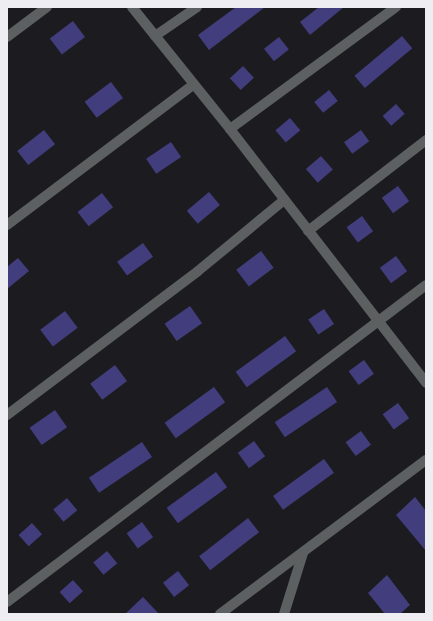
<!DOCTYPE html>
<style>
body{margin:0}
#map{position:relative;width:433px;height:621px;overflow:hidden;background:#1c1c20;font-family:"Noto Sans",sans-serif}
div>[style]{position:absolute}
.building>*{inset:0;background:#423d7c;transform-origin:0 0}
.lane>*{height:10px;margin:-5px;padding:0 5px;transform-origin:5px;border-radius:5px;background:#5d6060}
span{translate:-50% -50%;white-space:nowrap;text-align:center;line-height:1.15;-webkit-text-stroke:3px #1c1c20;paint-order:stroke}
.frame{position:absolute;inset:0;border:8px solid #eeeef2;pointer-events:none}
</style>
<div id="map">
<div class="building">
<div style="clip-path:polygon(236px 7px,265px 7px,209px 50px,198px 35px)"></div>
<div style="clip-path:polygon(319px 7px,344px 7px,310px 35px,300px 22px)"></div>
<div style="left:73px;top:21px;width:20px;height:29px;rotate:53deg"></div>
<div style="left:402px;top:36px;width:16px;height:62px;rotate:50deg"></div>
<div style="left:279px;top:37px;width:16px;height:19px;rotate:52deg"></div>
<div style="left:243px;top:66px;width:16px;height:18px;rotate:47deg"></div>
<div style="left:111px;top:82px;width:20px;height:33px;rotate:53deg"></div>
<div style="left:329px;top:90px;width:14px;height:19px;rotate:51deg"></div>
<div style="left:396px;top:104px;width:13px;height:18px;rotate:48deg"></div>
<div style="left:290px;top:118px;width:16px;height:19px;rotate:50deg"></div>
<div style="left:44px;top:130px;width:18px;height:34px;rotate:52deg"></div>
<div style="left:361px;top:130px;width:14px;height:21px;rotate:54deg"></div>
<div style="left:171px;top:142px;width:18px;height:30px;rotate:56deg"></div>
<div style="left:321px;top:156px;width:18px;height:20px;rotate:49deg"></div>
<div style="left:398px;top:186px;width:19px;height:20px;rotate:54deg"></div>
<div style="left:209px;top:192px;width:17px;height:29px;rotate:50deg"></div>
<div style="left:102px;top:193px;width:18px;height:31px;rotate:52deg"></div>
<div style="left:362px;top:216px;width:19px;height:19px;rotate:54deg"></div>
<div style="left:143px;top:243px;width:17px;height:32px;rotate:54deg"></div>
<div style="left:261px;top:251px;width:21px;height:31px;rotate:53deg"></div>
<div style="left:396px;top:256px;width:19px;height:20px;rotate:54deg"></div>
<div style="clip-path:polygon(18px 258px,29px 271px,7px 289px,7px 267px)"></div>
<div style="left:190px;top:306px;width:21px;height:31px;rotate:55deg"></div>
<div style="left:324px;top:309px;width:18px;height:19px;rotate:56deg"></div>
<div style="left:65px;top:311px;width:21px;height:31px;rotate:53deg"></div>
<div style="left:285px;top:336px;width:19px;height:61px;rotate:54deg"></div>
<div style="left:364px;top:360px;width:17px;height:19px;rotate:54deg"></div>
<div style="left:115px;top:365px;width:20px;height:31px;rotate:53deg"></div>
<div style="left:214px;top:387px;width:19px;height:61px;rotate:54deg"></div>
<div style="left:327px;top:387px;width:18px;height:63px;rotate:56deg"></div>
<div style="left:398px;top:403px;width:19px;height:19px;rotate:54deg"></div>
<div style="left:55px;top:410px;width:21px;height:31px;rotate:55deg"></div>
<div style="left:361px;top:431px;width:17px;height:19px;rotate:54deg"></div>
<div style="left:254px;top:441px;width:19px;height:20px;rotate:54deg"></div>
<div style="left:142px;top:442px;width:18px;height:64px;rotate:56deg"></div>
<div style="left:324px;top:459px;width:17px;height:63px;rotate:54deg"></div>
<div style="left:216px;top:472px;width:19px;height:61px;rotate:54deg"></div>
<div style="clip-path:polygon(415px 497px,426px 511px,426px 551px,396px 515px)"></div>
<div style="left:67px;top:498px;width:16px;height:18px;rotate:50deg"></div>
<div style="left:248px;top:518px;width:18px;height:62px;rotate:52deg"></div>
<div style="left:142px;top:522px;width:19px;height:19px;rotate:54deg"></div>
<div style="left:32px;top:523px;width:15px;height:18px;rotate:48deg"></div>
<div style="left:107px;top:551px;width:16px;height:18px;rotate:50deg"></div>
<div style="left:178px;top:571px;width:18px;height:19px;rotate:52deg"></div>
<div style="clip-path:polygon(387px 575px,410px 605px,400px 614px,385px 614px,368px 593px)"></div>
<div style="left:73px;top:580px;width:15px;height:18px;rotate:48deg"></div>
<div style="clip-path:polygon(143px 597px,159px 614px,125px 614px)"></div>
</div>
<div class="lane">
<div style="left:132px;top:7px;width:156px;rotate:51.2deg"></div>
<div style="left:230px;top:129px;width:321px;rotate:52.3deg"></div>
<div style="left:155px;top:36px;width:51px;rotate:-34.6deg"></div>
<div style="left:7px;top:37px;width:50px;rotate:-36.9deg"></div>
<div style="left:230px;top:129px;width:206px;rotate:-36.3deg"></div>
<div style="left:7px;top:225px;width:234px;rotate:-37deg"></div>
<div style="left:308px;top:231px;width:149px;rotate:-37.6deg"></div>
<div style="left:7px;top:415px;width:239px;rotate:-37deg"></div>
<div style="left:198px;top:271px;width:112px;rotate:-39.5deg"></div>
<div style="left:7px;top:602px;width:525px;rotate:-37.11deg"></div>
<div style="left:220px;top:614px;width:257px;rotate:-36.8deg"></div>
<div style="left:284px;top:614px;width:64px;rotate:-72.7deg"></div>
</div>
<div class="frame"></div>
</div>
